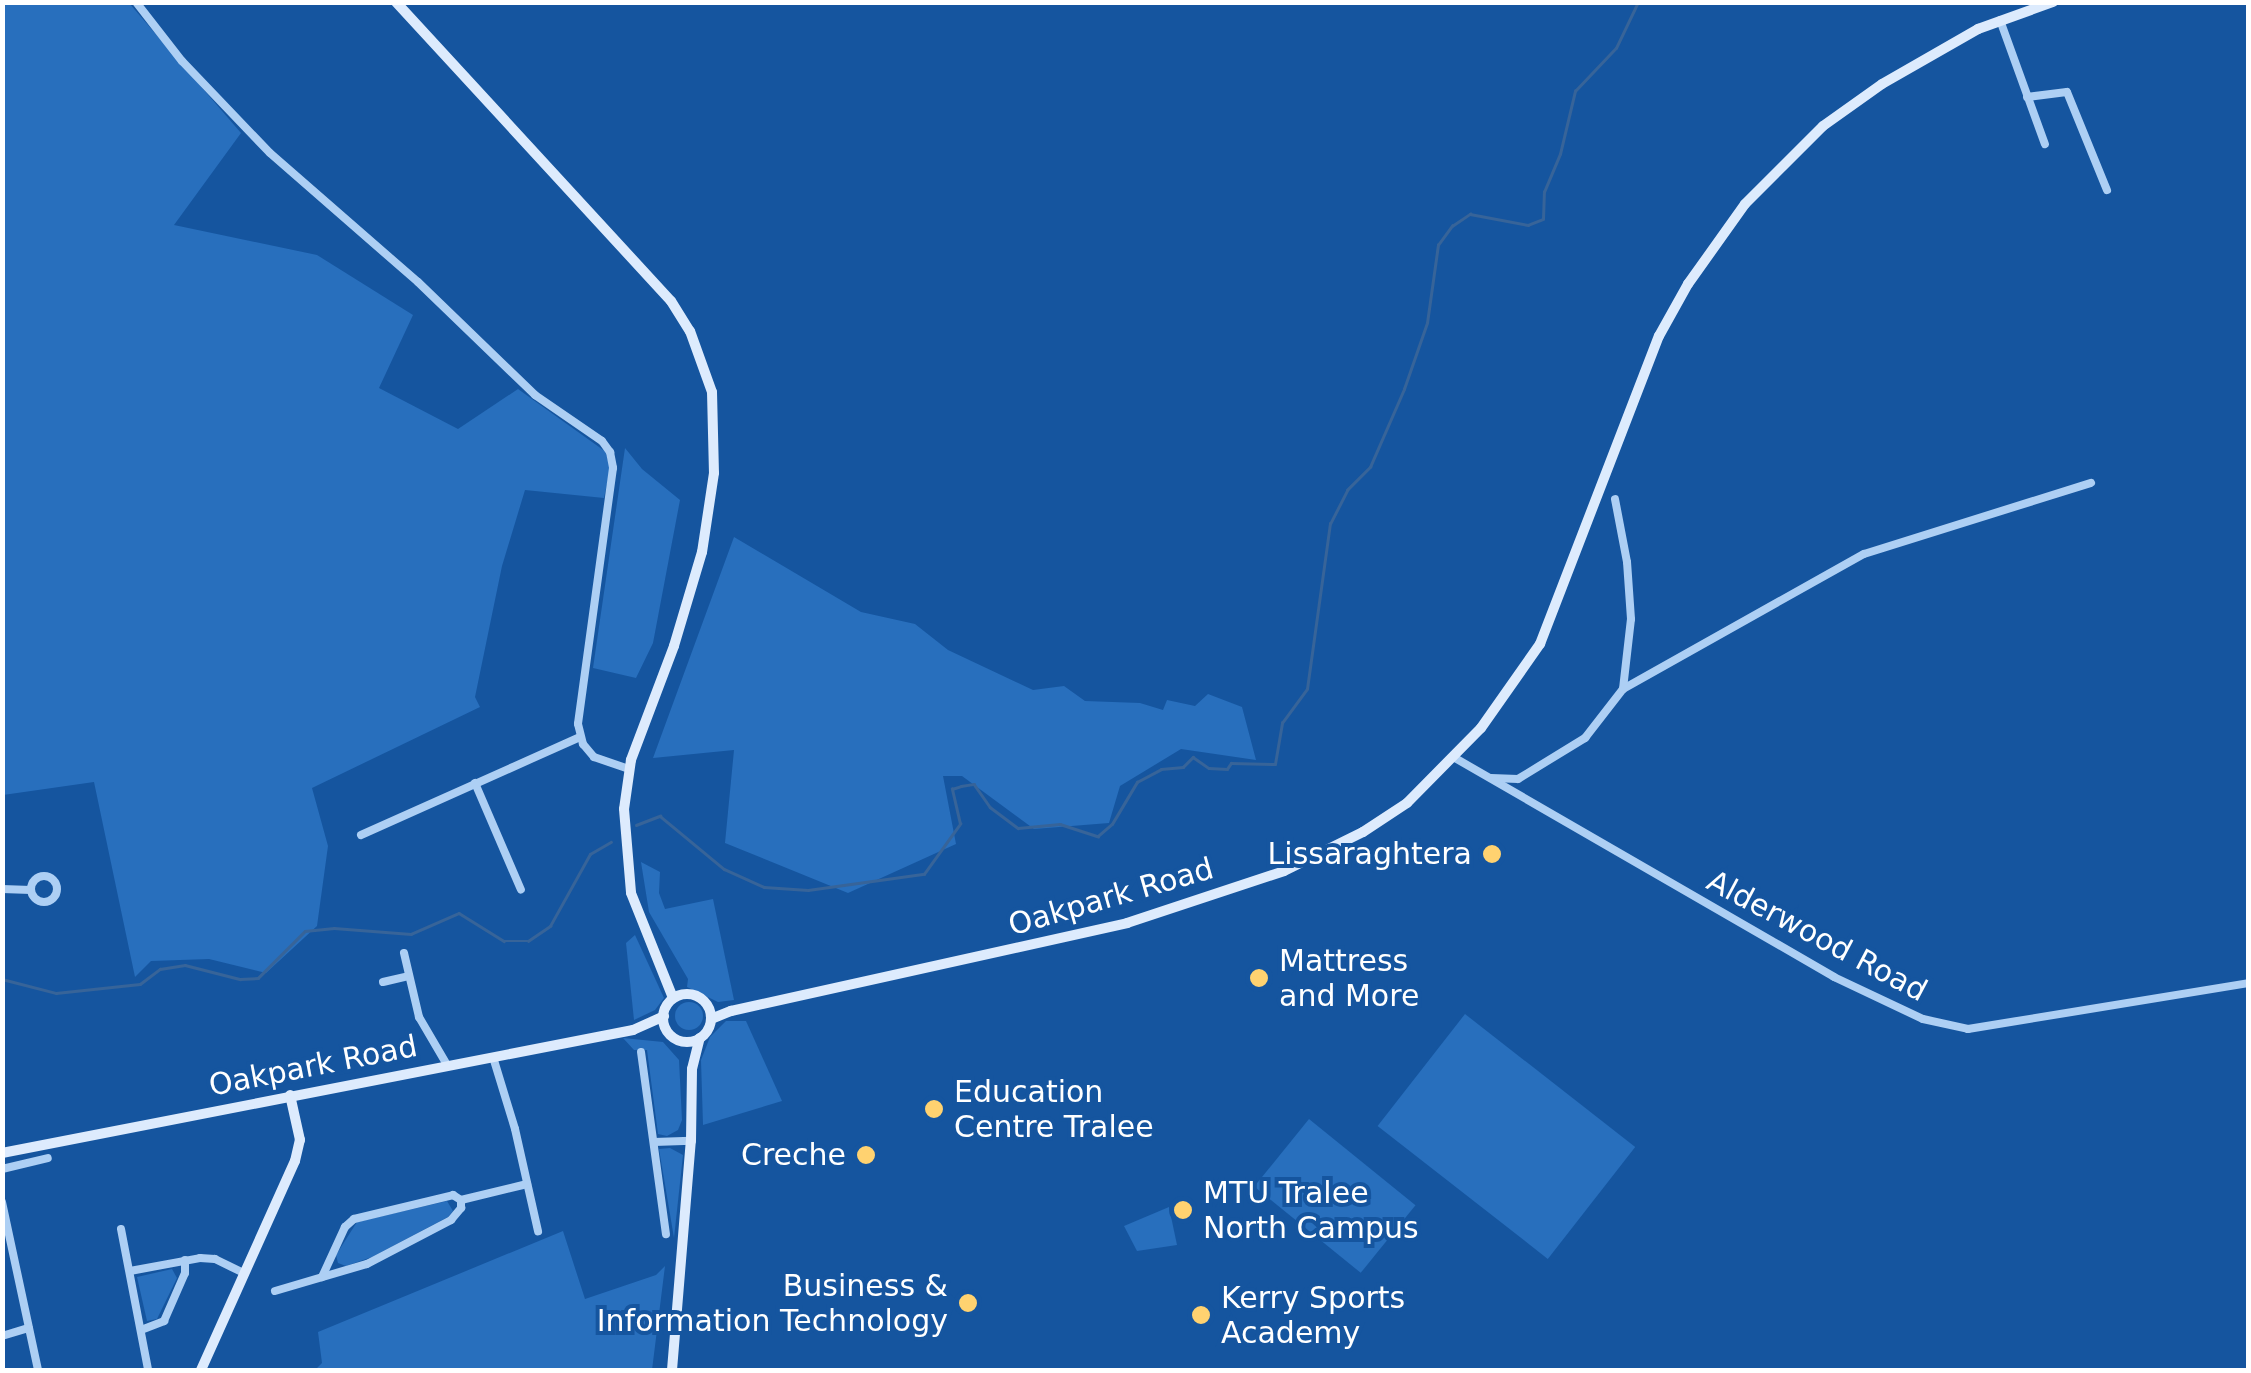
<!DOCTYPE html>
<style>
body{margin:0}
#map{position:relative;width:2251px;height:1373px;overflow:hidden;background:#15559f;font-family:"DejaVu Sans",sans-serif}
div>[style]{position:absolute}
.green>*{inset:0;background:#286fbd;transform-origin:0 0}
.round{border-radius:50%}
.stream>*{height:2.5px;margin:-1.25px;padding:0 1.25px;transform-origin:1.25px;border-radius:1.25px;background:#376499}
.street>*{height:8px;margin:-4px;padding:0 4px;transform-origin:4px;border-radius:4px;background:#adcff4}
.street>.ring{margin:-4px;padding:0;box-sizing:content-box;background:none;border:8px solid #adcff4;border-radius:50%}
.secondary>*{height:10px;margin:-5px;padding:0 5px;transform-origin:5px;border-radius:5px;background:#ddebfd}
.secondary>.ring{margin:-5px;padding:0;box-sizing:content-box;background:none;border:10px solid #ddebfd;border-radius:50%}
.dots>*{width:28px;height:28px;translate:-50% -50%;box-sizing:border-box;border:5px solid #15559f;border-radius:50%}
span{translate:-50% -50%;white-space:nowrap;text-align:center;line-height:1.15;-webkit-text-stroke:8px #15559f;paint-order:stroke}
.poi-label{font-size:30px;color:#fff}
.right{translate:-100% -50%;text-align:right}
.left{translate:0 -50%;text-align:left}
.street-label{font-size:30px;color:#fff}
.frame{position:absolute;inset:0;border:5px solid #fff;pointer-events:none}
</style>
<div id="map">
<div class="green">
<div style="clip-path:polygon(2px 3px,129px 3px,241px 133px,174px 225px,317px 255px,413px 315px,379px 388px,458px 429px,518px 389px,606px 452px,610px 469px,604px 498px,525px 490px,502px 566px,475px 697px,480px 707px,312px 788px,328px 846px,317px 926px,266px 973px,209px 959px,151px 961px,135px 977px,94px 782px,3px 795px)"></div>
<div style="clip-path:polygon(625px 448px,642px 469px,680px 500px,653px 643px,636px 678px,593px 668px)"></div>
<div style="clip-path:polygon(734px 537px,861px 612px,915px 624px,948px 650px,1033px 690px,1064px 686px,1085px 701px,1140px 703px,1163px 710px,1167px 700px,1195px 706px,1208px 694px,1242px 707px,1256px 760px,1181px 749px,1120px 786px,1109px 823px,1034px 829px,962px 776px,943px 776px,956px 844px,848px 893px,725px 843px,734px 750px,653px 758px)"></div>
<div style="clip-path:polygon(641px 862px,660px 872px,659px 893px,665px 909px,713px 899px,734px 1000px,718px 1002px,687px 987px,688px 979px,649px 912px)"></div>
<div style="clip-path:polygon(635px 935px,664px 998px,655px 1010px,634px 1020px,626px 943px)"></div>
<div class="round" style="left:675px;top:1002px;width:28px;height:28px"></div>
<div style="left:1465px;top:1014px;width:216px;height:142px;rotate:38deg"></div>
<div style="clip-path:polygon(726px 1021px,746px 1021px,782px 1101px,703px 1125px,701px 1060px,710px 1037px)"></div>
<div style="clip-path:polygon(623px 1038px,663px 1042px,679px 1060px,682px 1120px,678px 1130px,667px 1136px,658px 1134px,647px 1050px,634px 1050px)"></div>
<div style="left:1309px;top:1119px;width:137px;height:87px;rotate:39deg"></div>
<div style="clip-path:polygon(670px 1148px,683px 1155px,674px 1238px,659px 1149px)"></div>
<div style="clip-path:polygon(447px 1201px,453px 1211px,448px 1217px,372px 1257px,346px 1266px,338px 1263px,336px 1255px,357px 1222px)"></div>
<div style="clip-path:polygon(1169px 1207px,1177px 1245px,1137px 1251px,1124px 1226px)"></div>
<div style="clip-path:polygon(563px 1231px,585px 1299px,656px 1275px,665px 1266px,652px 1370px,315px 1370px,322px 1363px,318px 1332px)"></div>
<div style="clip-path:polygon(172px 1269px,177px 1278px,157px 1319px,147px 1321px,137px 1277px)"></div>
</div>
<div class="stream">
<div style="left:636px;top:825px;width:26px;rotate:-21deg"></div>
<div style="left:660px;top:816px;width:83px;rotate:39.6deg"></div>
<div style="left:724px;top:869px;width:44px;rotate:24.2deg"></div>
<div style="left:764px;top:887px;width:44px;rotate:3.9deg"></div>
<div style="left:808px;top:890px;width:117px;rotate:-7.9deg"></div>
<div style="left:924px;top:874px;width:62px;rotate:-54.2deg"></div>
<div style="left:960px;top:824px;width:36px;rotate:-103deg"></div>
<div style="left:952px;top:789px;width:9px;rotate:-18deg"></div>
<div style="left:961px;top:786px;width:13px;rotate:-9deg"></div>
<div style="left:974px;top:784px;width:28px;rotate:55deg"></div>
<div style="left:990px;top:807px;width:35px;rotate:37deg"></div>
<div style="left:1018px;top:828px;width:42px;rotate:-5.4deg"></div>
<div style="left:1060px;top:824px;width:40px;rotate:18deg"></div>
<div style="left:1098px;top:836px;width:18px;rotate:-41deg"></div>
<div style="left:1112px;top:824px;width:49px;rotate:-59.2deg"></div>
<div style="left:1137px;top:782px;width:27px;rotate:-28deg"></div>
<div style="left:1161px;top:769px;width:22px;rotate:-5deg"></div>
<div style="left:1183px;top:767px;width:14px;rotate:-45deg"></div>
<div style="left:1193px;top:757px;width:19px;rotate:35deg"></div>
<div style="left:1209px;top:768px;width:18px;rotate:3deg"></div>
<div style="left:1227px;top:769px;width:7px;rotate:-56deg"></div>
<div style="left:1231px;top:763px;width:44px;rotate:1.3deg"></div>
<div style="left:1275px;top:764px;width:42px;rotate:-80.3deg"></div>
<div style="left:1282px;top:723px;width:42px;rotate:-53.7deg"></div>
<div style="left:1307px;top:689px;width:167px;rotate:-82.1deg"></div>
<div style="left:1330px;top:524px;width:38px;rotate:-63deg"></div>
<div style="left:1347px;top:490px;width:33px;rotate:-45deg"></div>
<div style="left:1370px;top:467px;width:85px;rotate:-66.4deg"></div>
<div style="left:1404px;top:389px;width:70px;rotate:-70.8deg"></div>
<div style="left:1427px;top:323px;width:79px;rotate:-82deg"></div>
<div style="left:1438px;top:245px;width:24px;rotate:-54deg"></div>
<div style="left:1452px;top:226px;width:22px;rotate:-34deg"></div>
<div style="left:1470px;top:214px;width:59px;rotate:10.7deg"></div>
<div style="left:1528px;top:225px;width:16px;rotate:-22deg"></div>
<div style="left:1543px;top:219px;width:27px;rotate:-88deg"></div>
<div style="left:1544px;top:192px;width:41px;rotate:-67.2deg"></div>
<div style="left:1560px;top:154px;width:65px;rotate:-76.6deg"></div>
<div style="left:1575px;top:91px;width:59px;rotate:-46.4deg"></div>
<div style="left:1616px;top:48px;width:51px;rotate:-64.4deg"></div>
<div style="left:2px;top:979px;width:56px;rotate:14.5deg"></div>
<div style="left:56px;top:993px;width:84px;rotate:-6.1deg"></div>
<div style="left:140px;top:984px;width:25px;rotate:-37deg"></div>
<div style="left:160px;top:969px;width:25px;rotate:-9deg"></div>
<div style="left:185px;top:965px;width:57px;rotate:14.3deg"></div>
<div style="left:240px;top:979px;width:18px;rotate:-3deg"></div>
<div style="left:258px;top:978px;width:66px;rotate:-45deg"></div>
<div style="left:305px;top:931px;width:29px;rotate:-6deg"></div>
<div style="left:334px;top:928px;width:77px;rotate:4.5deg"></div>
<div style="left:411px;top:934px;width:52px;rotate:-23.6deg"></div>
<div style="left:459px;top:913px;width:53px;rotate:31.9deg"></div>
<div style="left:504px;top:941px;width:24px"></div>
<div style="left:528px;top:941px;width:27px;rotate:-34deg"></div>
<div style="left:550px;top:926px;width:82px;rotate:-60.9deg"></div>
<div style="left:590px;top:854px;width:24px;rotate:-30deg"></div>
</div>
<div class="street">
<div style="left:136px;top:2px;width:75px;rotate:52.1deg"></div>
<div style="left:182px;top:61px;width:127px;rotate:46.3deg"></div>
<div style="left:270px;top:153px;width:196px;rotate:41.1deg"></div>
<div style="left:418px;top:282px;width:163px;rotate:44deg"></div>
<div style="left:535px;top:395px;width:81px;rotate:34.5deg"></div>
<div style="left:602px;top:441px;width:14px;rotate:54deg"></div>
<div style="left:610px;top:452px;width:16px;rotate:79deg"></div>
<div style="left:613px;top:468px;width:258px;rotate:97.8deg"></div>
<div style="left:578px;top:724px;width:21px;rotate:76deg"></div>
<div style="left:583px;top:744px;width:17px;rotate:50deg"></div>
<div style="left:594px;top:757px;width:37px;rotate:19deg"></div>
<div style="left:2000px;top:20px;width:132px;rotate:70.1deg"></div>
<div style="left:2027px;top:97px;width:40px;rotate:-7.1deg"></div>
<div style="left:2067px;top:92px;width:106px;rotate:67.8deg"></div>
<div style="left:1623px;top:689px;width:276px;rotate:-29.3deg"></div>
<div style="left:1864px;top:554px;width:238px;rotate:-17.4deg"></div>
<div style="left:1455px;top:758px;width:438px;rotate:30deg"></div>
<div style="left:1834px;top:977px;width:98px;rotate:25.3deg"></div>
<div style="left:1923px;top:1019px;width:46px;rotate:12.5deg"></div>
<div style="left:1968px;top:1029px;width:284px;rotate:-9.3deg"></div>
<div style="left:1491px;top:778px;width:27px;rotate:2deg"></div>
<div style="left:1518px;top:779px;width:79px;rotate:-31.5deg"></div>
<div style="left:1585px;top:738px;width:62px;rotate:-52.2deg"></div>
<div style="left:1623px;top:689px;width:70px;rotate:-83.5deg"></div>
<div style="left:1631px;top:619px;width:57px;rotate:-94deg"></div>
<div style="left:1627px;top:562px;width:64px;rotate:-100.8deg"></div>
<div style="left:475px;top:783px;width:116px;rotate:66.7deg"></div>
<div style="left:361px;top:835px;width:240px;rotate:-24.1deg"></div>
<div class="ring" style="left:31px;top:876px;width:18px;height:18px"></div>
<div style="left:2px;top:889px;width:29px;rotate:2deg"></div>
<div style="left:404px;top:953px;width:66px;rotate:76.8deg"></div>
<div style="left:419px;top:1017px;width:56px;rotate:59.7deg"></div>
<div style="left:383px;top:982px;width:26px;rotate:-13deg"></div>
<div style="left:641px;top:1052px;width:184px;rotate:82.2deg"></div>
<div style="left:493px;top:1057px;width:75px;rotate:73deg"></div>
<div style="left:515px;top:1129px;width:105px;rotate:77.3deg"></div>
<div style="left:654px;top:1142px;width:37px;rotate:-2deg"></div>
<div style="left:2px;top:1169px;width:47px;rotate:-13.4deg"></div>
<div style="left:2px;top:1202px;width:172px;rotate:77.9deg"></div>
<div style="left:121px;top:1229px;width:143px;rotate:79.1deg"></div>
<div style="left:130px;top:1271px;width:71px;rotate:-10.5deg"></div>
<div style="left:200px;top:1258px;width:15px;rotate:4deg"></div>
<div style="left:215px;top:1259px;width:32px;rotate:26deg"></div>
<div style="left:322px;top:1277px;width:55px;rotate:-65.3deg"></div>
<div style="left:345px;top:1227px;width:12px;rotate:-42deg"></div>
<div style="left:354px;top:1219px;width:102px;rotate:-13.6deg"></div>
<div style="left:453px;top:1195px;width:9px;rotate:32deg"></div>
<div style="left:275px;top:1291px;width:96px;rotate:-16.4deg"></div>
<div style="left:367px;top:1264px;width:95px;rotate:-27.6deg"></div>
<div style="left:451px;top:1220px;width:16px;rotate:-50deg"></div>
<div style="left:461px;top:1208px;width:8px;rotate:-90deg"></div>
<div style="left:461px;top:1200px;width:68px;rotate:-13.6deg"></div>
<div style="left:141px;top:1330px;width:25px;rotate:-21deg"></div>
<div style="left:164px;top:1321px;width:52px;rotate:-66.4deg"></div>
<div style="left:185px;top:1273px;width:13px;rotate:-90deg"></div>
<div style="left:2px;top:1336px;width:28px;rotate:-17deg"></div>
</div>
<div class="secondary">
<div style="left:396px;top:2px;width:406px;rotate:47.4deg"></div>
<div style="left:671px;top:301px;width:36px;rotate:58deg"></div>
<div style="left:690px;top:331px;width:65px;rotate:70.2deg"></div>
<div style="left:712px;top:392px;width:81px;rotate:88.6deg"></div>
<div style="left:714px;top:473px;width:80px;rotate:98.6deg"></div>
<div style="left:702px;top:552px;width:98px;rotate:106.6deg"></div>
<div style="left:674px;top:646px;width:122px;rotate:110.7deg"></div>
<div style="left:631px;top:760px;width:49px;rotate:98.1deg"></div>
<div style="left:624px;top:809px;width:84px;rotate:85.2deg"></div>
<div style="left:631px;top:893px;width:113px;rotate:68.2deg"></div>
<div class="ring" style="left:663px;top:994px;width:38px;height:38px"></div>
<div style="left:711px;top:1019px;width:22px;rotate:-22deg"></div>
<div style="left:731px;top:1011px;width:406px;rotate:-12.5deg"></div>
<div style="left:1127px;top:923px;width:165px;rotate:-18.3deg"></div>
<div style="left:1284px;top:871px;width:88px;rotate:-26.3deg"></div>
<div style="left:1363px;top:832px;width:53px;rotate:-33.4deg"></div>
<div style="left:1407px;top:803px;width:105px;rotate:-45.4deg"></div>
<div style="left:1481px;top:728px;width:103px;rotate:-54.9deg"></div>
<div style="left:1540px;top:644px;width:330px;rotate:-68.9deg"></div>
<div style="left:1659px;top:336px;width:60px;rotate:-60.9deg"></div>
<div style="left:1688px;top:284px;width:98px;rotate:-54.5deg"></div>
<div style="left:1745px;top:204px;width:110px;rotate:-45deg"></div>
<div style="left:1823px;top:126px;width:72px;rotate:-35.4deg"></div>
<div style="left:1882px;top:84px;width:111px;rotate:-29.8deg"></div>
<div style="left:1978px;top:29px;width:80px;rotate:-19.8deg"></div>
<div style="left:2px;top:1153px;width:643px;rotate:-11.03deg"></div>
<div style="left:633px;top:1030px;width:34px;rotate:-24deg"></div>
<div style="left:201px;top:1370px;width:229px;rotate:-65.8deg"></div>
<div style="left:295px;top:1161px;width:22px;rotate:-77deg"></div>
<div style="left:300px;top:1140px;width:46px;rotate:-102.5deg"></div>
<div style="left:672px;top:1370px;width:230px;rotate:-85.3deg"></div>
<div style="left:691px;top:1141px;width:72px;rotate:-89.2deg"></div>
<div style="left:692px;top:1069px;width:32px;rotate:-76deg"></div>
</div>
<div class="dots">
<div style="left:1492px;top:854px;background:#ffd270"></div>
<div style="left:1259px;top:978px;background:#ffd270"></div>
<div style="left:934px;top:1109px;background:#ffd270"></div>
<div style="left:866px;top:1155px;background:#ffd270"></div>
<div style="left:1183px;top:1210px;background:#ffd270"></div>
<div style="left:968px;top:1303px;background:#ffd270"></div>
<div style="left:1201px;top:1315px;background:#ffd270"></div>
</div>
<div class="poi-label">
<span class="right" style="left:1472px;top:854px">Lissaraghtera</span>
<span class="left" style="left:1279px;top:978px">Mattress<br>and More</span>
<span class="left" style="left:954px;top:1109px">Education<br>Centre Tralee</span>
<span class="right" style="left:846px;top:1155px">Creche</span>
<span class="left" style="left:1203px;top:1210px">MTU Tralee<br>North Campus</span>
<span class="right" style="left:948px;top:1303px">Business &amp;<br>Information Technology</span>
<span class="left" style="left:1221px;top:1315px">Kerry Sports<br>Academy</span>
</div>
<div class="street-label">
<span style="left:1111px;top:897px;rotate:-16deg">Oakpark Road</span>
<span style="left:1817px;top:936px;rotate:28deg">Alderwood Road</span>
<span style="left:313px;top:1066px;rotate:-11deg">Oakpark Road</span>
</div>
<div class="frame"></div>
</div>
